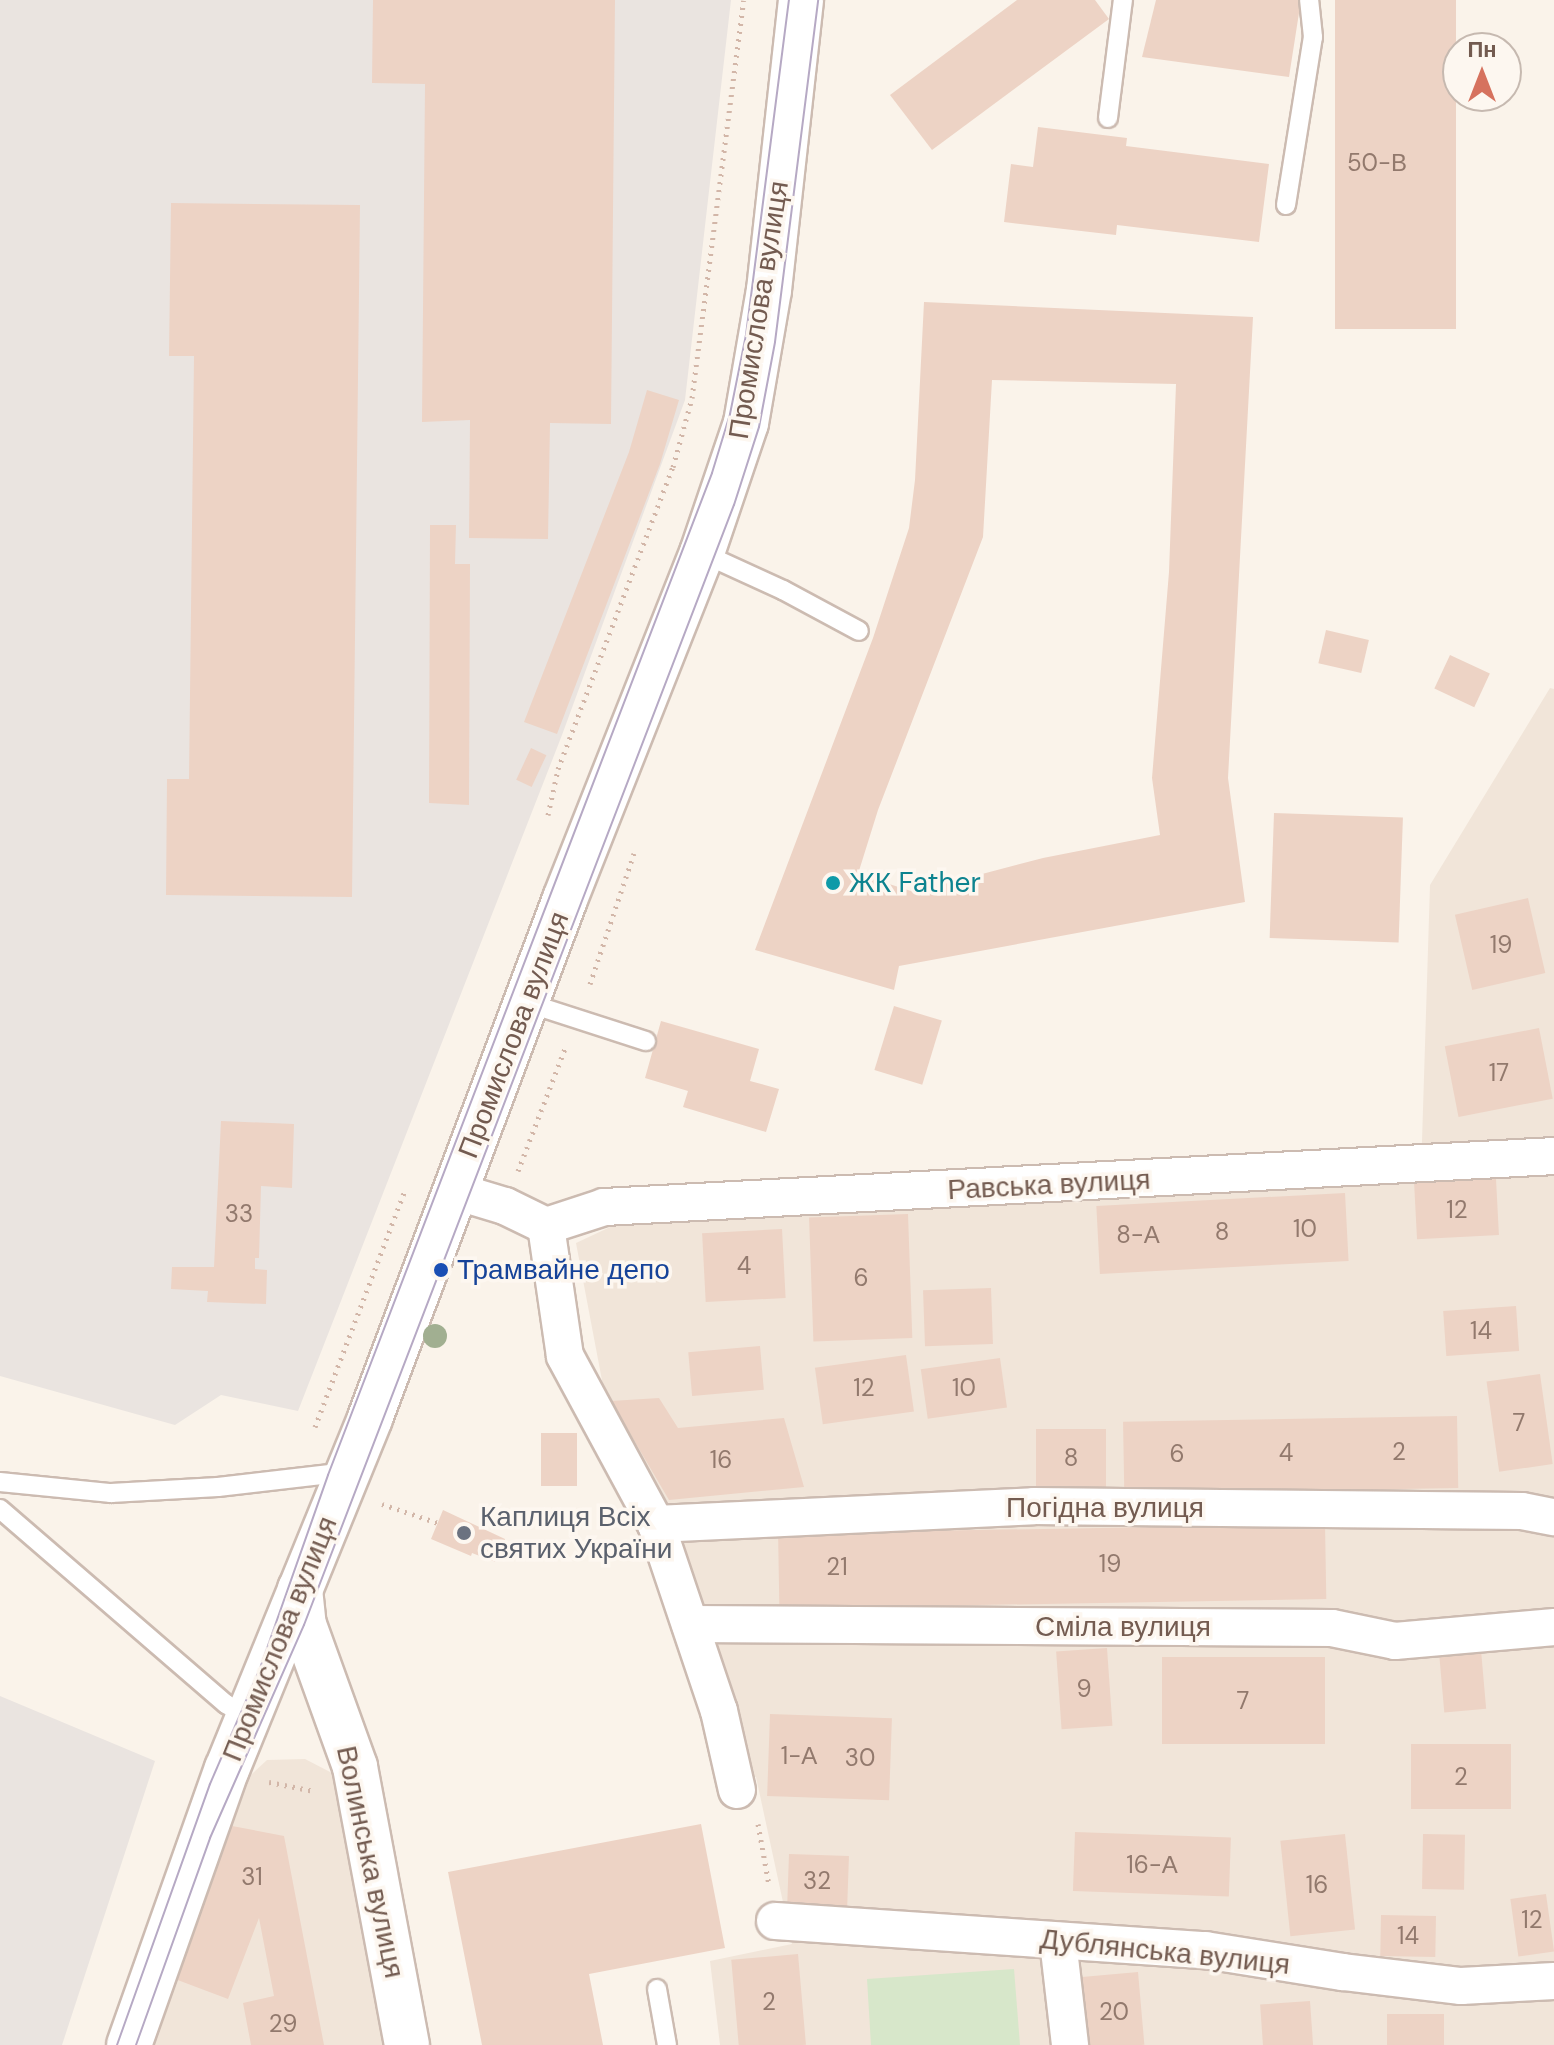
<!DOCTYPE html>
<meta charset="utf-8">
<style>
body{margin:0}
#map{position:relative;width:1554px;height:2045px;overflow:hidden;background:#faf3ea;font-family:"DM Sans",sans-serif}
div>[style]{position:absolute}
.residential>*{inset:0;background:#f1e5d9}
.industrial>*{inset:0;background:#eae4e0}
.green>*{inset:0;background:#d7e7ca}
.building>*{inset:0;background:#edd3c5;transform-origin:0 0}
.path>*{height:5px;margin-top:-2.5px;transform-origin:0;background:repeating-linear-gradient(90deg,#d2b6a8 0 2px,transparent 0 8px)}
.roads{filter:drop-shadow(2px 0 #ccbbb1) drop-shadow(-2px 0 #ccbbb1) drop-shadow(0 2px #ccbbb1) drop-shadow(0 -2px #ccbbb1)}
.service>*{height:18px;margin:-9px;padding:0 9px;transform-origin:9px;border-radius:9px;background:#fff}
.minor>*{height:36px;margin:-18px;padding:0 18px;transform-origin:18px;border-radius:18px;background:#fff}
.tertiary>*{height:44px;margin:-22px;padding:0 22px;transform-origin:22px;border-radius:22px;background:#fff}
.secondary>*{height:44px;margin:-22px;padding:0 22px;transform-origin:22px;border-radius:22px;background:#fff}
.tram>*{height:2px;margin:-1px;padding:0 1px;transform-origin:1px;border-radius:1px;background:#b6a9c4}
.trees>*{width:24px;height:24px;margin:-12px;border-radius:50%;background:#a1af91}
.dots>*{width:22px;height:22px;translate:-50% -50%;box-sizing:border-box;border:4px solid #fdf7f0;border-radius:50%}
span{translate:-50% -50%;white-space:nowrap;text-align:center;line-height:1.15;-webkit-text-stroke:7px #fdf7f0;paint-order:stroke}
.number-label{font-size:24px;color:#92796d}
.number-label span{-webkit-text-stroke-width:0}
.street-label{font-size:28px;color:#735b50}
.culture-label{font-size:28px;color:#0d838f}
.left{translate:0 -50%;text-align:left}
.transit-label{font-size:28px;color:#164399}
.worship-label{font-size:28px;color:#5b616d}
.north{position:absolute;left:1442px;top:32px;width:80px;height:80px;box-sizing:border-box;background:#fdf7f0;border:2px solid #c6b9b0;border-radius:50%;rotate:0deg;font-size:22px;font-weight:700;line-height:32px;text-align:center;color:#735b50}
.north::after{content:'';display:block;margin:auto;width:28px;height:36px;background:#d6725e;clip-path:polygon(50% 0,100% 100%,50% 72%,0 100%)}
</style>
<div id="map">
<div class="residential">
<div style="clip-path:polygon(1550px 688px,1554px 689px,1554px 2045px,720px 2045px,710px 1961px,792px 1944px,756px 1777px,744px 1774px,604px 1391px,576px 1243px,623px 1221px,1421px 1173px,1430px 885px)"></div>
<div style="clip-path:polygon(305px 1759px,334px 1774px,384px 2045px,138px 2045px,239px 1786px,267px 1760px)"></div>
</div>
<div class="industrial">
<div style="clip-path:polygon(0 0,731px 0,685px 400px,562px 735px,298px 1411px,221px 1395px,175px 1425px,0 1376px)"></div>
<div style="clip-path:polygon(0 1696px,155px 1761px,62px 2045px,0 2045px)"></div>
</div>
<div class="green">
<div style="clip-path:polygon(1014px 1969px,1020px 2045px,871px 2045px,867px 1979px)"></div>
</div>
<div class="building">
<div style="clip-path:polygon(373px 0,615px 0,611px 424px,550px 423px,548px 539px,469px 538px,470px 420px,422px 422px,425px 84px,372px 83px)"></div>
<div style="clip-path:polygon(1017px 0,1095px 0,1109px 19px,932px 150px,890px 95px)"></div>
<div style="clip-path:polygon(1156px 0,1301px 0,1289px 77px,1142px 57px)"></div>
<div style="left:1335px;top:0;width:121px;height:329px"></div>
<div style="clip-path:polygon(1038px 127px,1127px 138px,1126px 146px,1269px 164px,1259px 242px,1117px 225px,1116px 235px,1004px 222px,1011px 164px,1033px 167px)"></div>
<div style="clip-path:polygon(171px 203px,360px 205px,352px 897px,166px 895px,167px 779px,189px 779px,194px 356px,169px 356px)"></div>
<div style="clip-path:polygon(evenodd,924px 302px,1253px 317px,1228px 778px,1245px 902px,899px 966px,894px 990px,755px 950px,873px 638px,909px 528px,915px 480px,924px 302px,992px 380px,1176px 384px,1169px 572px,1152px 778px,1160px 835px,1043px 858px,914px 892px,858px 874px,878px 810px,983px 537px,992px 380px)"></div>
<div style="clip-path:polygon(647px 390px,679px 400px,660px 464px,557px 734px,524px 722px,629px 452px)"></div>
<div style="clip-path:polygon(430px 525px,456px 525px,455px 564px,470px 564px,469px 805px,429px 803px)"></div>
<div style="left:1326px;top:630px;width:44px;height:34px;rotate:13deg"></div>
<div style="left:1450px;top:655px;width:44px;height:37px;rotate:25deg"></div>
<div style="left:531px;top:748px;width:17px;height:35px;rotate:25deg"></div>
<div style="left:1274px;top:813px;width:129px;height:125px;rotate:2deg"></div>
<div style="left:1528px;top:898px;width:77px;height:75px;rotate:77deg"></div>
<div style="left:894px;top:1006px;width:50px;height:67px;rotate:17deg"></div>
<div style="clip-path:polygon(661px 1021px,759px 1049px,750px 1081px,779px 1089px,766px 1132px,683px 1107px,688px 1091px,645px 1078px)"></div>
<div style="left:1539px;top:1028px;width:72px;height:96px;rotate:79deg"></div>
<div style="clip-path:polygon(221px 1121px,294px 1124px,292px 1188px,261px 1186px,259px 1258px,255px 1258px,255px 1269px,267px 1270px,266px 1304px,207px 1302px,208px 1291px,171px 1289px,172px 1267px,214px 1267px)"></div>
<div style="left:1496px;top:1179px;width:56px;height:82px;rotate:87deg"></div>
<div style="left:1345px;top:1193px;width:68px;height:249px;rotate:87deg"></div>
<div style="left:908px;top:1214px;width:124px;height:99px;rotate:88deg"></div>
<div style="left:782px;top:1229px;width:69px;height:80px;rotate:87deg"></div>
<div style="left:991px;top:1288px;width:56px;height:68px;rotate:88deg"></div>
<div style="left:1516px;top:1306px;width:45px;height:73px;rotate:86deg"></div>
<div style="left:760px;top:1346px;width:44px;height:72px;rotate:85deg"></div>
<div style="left:906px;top:1355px;width:57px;height:92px;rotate:82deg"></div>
<div style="left:1000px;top:1358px;width:50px;height:80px;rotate:82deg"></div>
<div style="left:1540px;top:1374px;width:91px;height:54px;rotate:82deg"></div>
<div style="clip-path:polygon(659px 1398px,678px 1428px,784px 1418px,804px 1487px,669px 1500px,611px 1401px)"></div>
<div style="left:1457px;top:1416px;width:72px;height:334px;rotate:89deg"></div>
<div style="left:1106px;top:1429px;width:58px;height:70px;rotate:90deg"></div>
<div style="left:541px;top:1433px;width:36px;height:53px"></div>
<div style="clip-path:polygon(443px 1510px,505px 1539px,504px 1544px,510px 1546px,504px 1559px,497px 1556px,495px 1562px,472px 1553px,471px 1556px,431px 1539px)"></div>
<div style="left:1325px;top:1524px;width:75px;height:547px;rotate:89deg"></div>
<div style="left:1107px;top:1648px;width:78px;height:51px;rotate:86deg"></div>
<div style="left:1481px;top:1650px;width:59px;height:42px;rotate:85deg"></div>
<div style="left:1162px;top:1657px;width:163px;height:87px"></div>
<div style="left:770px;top:1714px;width:122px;height:82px;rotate:2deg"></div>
<div style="left:1511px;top:1744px;width:65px;height:100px;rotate:90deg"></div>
<div style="clip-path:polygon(701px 1824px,725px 1948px,589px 1974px,603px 2045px,482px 2045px,448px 1872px)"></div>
<div style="clip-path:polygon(232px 1826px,284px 1836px,324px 2045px,251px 2045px,243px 2003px,274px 1996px,259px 1918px,228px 1999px,175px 1979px)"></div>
<div style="left:1075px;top:1832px;width:156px;height:59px;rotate:2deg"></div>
<div style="left:1345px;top:1834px;width:96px;height:65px;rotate:84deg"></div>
<div style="left:1423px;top:1834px;width:42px;height:55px;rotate:1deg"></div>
<div style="left:789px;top:1854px;width:60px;height:53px;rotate:2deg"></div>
<div style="left:1546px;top:1894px;width:58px;height:36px;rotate:82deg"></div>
<div style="left:1381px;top:1915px;width:55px;height:41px;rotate:1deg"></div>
<div style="left:798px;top:1954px;width:91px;height:67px;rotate:85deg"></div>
<div style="left:1138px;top:1972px;width:73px;height:56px;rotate:85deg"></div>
<div style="left:1310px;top:2001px;width:44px;height:50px;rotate:86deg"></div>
<div style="left:1387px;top:2014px;width:57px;height:31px"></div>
</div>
<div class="path">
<div style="left:548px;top:815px;width:47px;rotate:-77.7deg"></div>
<div style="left:558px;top:769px;width:323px;rotate:-69.2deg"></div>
<div style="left:673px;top:467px;width:72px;rotate:-74.6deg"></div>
<div style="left:692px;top:398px;width:401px;rotate:-82.6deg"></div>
<div style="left:590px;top:984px;width:138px;rotate:-71.4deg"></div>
<div style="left:518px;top:1171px;width:134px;rotate:-69deg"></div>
<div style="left:315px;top:1427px;width:254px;rotate:-69.2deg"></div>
<div style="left:382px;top:1504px;width:59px;rotate:18.7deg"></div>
<div style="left:269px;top:1782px;width:46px;rotate:11.3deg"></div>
<div style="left:758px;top:1824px;width:62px;rotate:79.8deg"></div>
</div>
<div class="roads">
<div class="service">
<div style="left:1108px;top:118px;width:119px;rotate:-82.8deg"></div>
<div style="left:1286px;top:205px;width:170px;rotate:-80.9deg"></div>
<div style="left:1313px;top:37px;width:37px;rotate:-96deg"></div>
<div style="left:702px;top:553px;width:89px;rotate:24.6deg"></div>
<div style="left:783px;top:590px;width:86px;rotate:28.3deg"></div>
<div style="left:528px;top:1003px;width:124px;rotate:17.9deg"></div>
<div style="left:0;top:1482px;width:112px;rotate:5.7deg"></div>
<div style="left:111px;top:1493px;width:107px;rotate:-3.2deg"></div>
<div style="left:218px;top:1487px;width:130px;rotate:-6.6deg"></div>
<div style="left:0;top:1509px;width:298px;rotate:40.8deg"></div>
<div style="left:226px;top:1704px;width:26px;rotate:31deg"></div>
<div style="left:657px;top:1989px;width:57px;rotate:79.9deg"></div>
</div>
<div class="minor">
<div style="left:455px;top:1191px;width:52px;rotate:16.7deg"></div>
<div style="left:505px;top:1206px;width:46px;rotate:26deg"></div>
<div style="left:546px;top:1226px;width:131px;rotate:81.7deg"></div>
<div style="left:565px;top:1356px;width:191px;rotate:61.6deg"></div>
<div style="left:656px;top:1524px;width:197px;rotate:71.4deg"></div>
<div style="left:719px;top:1711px;width:81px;rotate:77.2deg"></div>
<div style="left:546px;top:1226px;width:61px;rotate:-18.1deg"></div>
<div style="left:604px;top:1207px;width:951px;rotate:-3.07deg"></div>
<div style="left:656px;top:1524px;width:378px;rotate:-2.7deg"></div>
<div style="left:1034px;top:1506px;width:488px;rotate:0.6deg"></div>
<div style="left:1522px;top:1511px;width:33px;rotate:11deg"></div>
<div style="left:690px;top:1624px;width:642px;rotate:0.36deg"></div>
<div style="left:1332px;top:1628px;width:64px;rotate:11.7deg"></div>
<div style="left:1395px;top:1641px;width:160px;rotate:-5deg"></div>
<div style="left:775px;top:1921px;width:431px;rotate:3.9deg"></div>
<div style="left:1205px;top:1950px;width:140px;rotate:9.1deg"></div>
<div style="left:1343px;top:1972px;width:119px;rotate:6.8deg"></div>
<div style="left:1461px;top:1986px;width:93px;rotate:-3.1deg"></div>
<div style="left:1058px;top:1941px;width:105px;rotate:83.4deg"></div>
</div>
<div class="tertiary">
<div style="left:300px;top:1589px;width:36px;rotate:84deg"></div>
<div style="left:304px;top:1625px;width:151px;rotate:70.2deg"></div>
<div style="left:355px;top:1767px;width:283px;rotate:79.4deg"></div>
</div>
<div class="secondary">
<div style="left:129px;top:2045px;width:293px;rotate:-70.5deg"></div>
<div style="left:227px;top:1769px;width:379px;rotate:-67.8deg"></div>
<div style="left:370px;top:1418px;width:554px;rotate:-69.41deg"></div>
<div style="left:565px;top:899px;width:372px;rotate:-68.4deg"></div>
<div style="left:702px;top:553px;width:137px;rotate:-71.3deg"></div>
<div style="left:746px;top:423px;width:135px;rotate:-80.2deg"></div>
<div style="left:769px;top:290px;width:292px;rotate:-83.7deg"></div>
</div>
</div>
<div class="tram">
<div style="left:117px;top:2045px;width:277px;rotate:-70.4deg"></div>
<div style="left:210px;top:1784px;width:123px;rotate:-66.6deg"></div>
<div style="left:259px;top:1671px;width:208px;rotate:-70.6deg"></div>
<div style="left:328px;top:1475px;width:1073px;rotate:-69.03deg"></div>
<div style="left:712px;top:473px;width:62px;rotate:-73deg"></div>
<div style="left:730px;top:414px;width:81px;rotate:-78.6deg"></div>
<div style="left:746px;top:335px;width:338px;rotate:-82.7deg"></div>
<div style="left:136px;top:2045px;width:220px;rotate:-70.3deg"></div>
<div style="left:210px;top:1838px;width:233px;rotate:-66.2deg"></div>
<div style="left:304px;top:1625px;width:1200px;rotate:-69deg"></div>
<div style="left:734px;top:505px;width:82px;rotate:-72.2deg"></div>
<div style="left:759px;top:427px;width:86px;rotate:-79.3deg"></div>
<div style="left:775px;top:342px;width:345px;rotate:-82.8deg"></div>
</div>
<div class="trees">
<div style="left:435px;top:1336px"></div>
</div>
<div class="dots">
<div style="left:833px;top:883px;background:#0f9aa8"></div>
<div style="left:441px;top:1270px;background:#1a4fb4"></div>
<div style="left:464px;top:1533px;background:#6b7280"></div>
</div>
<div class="number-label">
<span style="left:1377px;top:163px">50-В</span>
<span style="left:1501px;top:945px">19</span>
<span style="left:1499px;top:1073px">17</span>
<span style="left:1457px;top:1210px">12</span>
<span style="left:239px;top:1214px">33</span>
<span style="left:1305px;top:1229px">10</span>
<span style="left:1222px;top:1232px">8</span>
<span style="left:1138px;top:1235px">8-А</span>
<span style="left:744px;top:1266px">4</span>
<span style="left:861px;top:1278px">6</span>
<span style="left:1481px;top:1331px">14</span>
<span style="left:864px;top:1388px">12</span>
<span style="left:964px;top:1388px">10</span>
<span style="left:1519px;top:1423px">7</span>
<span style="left:1399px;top:1452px">2</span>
<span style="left:1286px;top:1453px">4</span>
<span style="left:1177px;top:1454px">6</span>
<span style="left:1071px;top:1458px">8</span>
<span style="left:721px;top:1460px">16</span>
<span style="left:1110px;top:1564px">19</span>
<span style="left:837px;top:1567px">21</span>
<span style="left:1084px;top:1689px">9</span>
<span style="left:1243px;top:1701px">7</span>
<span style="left:799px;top:1756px">1-А</span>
<span style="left:860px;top:1758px">30</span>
<span style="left:1461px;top:1777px">2</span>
<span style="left:1152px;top:1865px">16-А</span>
<span style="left:252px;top:1877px">31</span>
<span style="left:817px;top:1881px">32</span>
<span style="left:1317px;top:1885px">16</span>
<span style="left:1532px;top:1920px">12</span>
<span style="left:1408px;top:1936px">14</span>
<span style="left:769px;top:2002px">2</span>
<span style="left:1114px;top:2012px">20</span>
<span style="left:283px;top:2024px">29</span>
</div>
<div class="street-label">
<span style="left:759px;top:310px;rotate:-81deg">Промислова вулиця</span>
<span style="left:514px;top:1035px;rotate:-69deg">Промислова вулиця</span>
<span style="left:1049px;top:1185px;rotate:-3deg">Равська вулиця</span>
<span style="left:1105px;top:1508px">Погідна вулиця</span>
<span style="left:1123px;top:1627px">Сміла вулиця</span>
<span style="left:280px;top:1639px;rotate:-68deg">Промислова вулиця</span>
<span style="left:370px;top:1862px;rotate:78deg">Волинська вулиця</span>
<span style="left:1165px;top:1952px;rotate:6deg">Дублянська вулиця</span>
</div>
<div class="culture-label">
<span class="left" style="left:849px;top:883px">ЖК Father</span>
</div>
<div class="transit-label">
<span class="left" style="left:457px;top:1270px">Трамвайне депо</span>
</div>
<div class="worship-label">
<span class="left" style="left:480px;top:1533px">Каплиця Всіх<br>святих України</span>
</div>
<div class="north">Пн</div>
</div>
